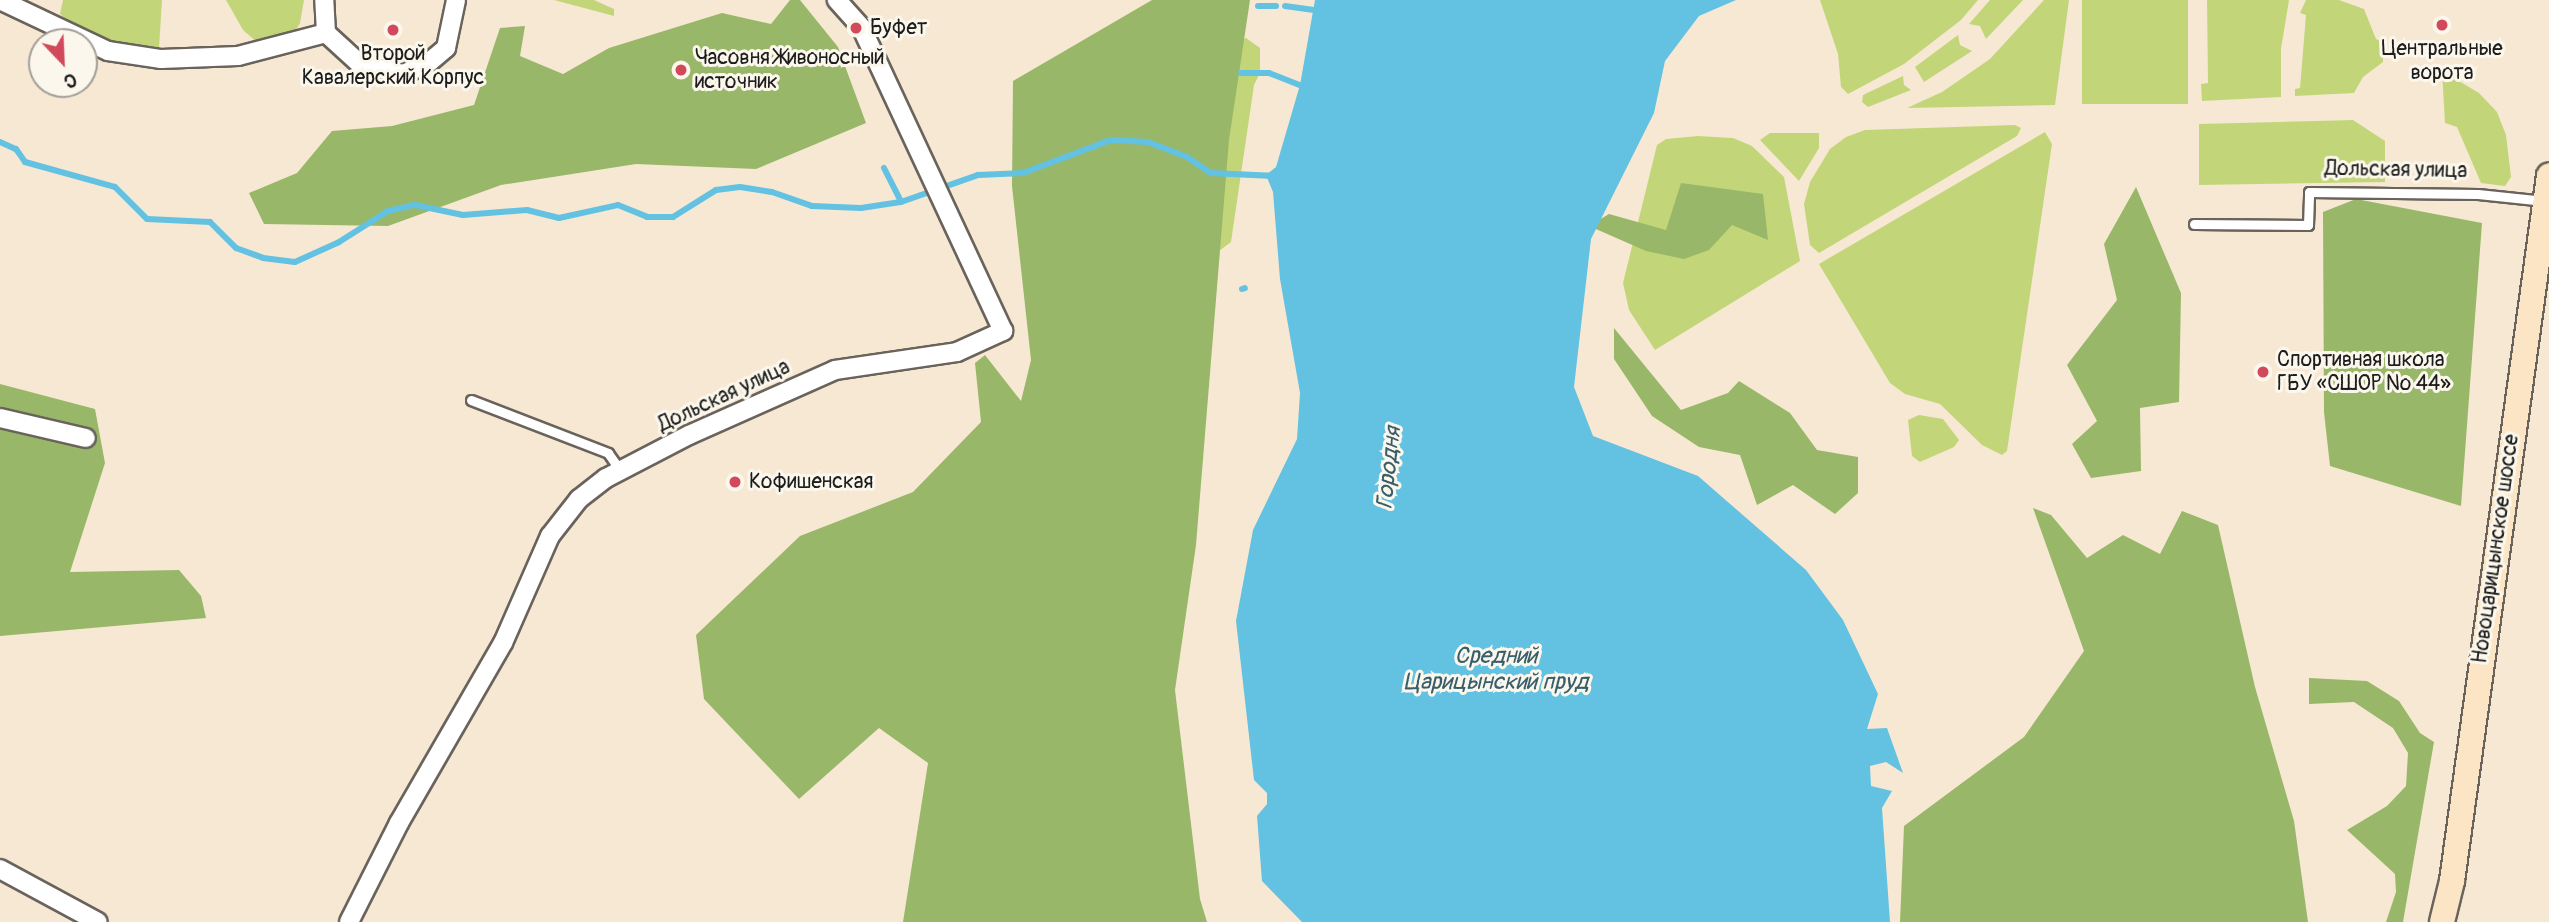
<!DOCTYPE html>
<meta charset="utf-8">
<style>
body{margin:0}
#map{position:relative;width:2549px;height:922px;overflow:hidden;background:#f7e8d4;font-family:Pangolin,sans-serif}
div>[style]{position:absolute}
.green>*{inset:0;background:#c2d679;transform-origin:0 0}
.forest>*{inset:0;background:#99b769}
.water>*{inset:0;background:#63c1e1}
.stream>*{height:6px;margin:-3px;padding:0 3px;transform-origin:3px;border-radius:3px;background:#63c1e1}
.roads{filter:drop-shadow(2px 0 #69635c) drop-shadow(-2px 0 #69635c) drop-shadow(0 2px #69635c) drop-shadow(0 -2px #69635c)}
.lane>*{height:9px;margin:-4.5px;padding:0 4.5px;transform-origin:4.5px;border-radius:4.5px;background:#fff}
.street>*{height:18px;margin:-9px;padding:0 9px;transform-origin:9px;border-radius:9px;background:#fff}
.secondary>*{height:24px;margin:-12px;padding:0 12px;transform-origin:12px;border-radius:12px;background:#fce5c4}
.dots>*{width:19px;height:19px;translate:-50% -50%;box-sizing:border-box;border:4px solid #fbf7ec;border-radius:50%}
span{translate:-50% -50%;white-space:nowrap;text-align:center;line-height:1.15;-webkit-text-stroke:6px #fbf7ec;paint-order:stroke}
.poi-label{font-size:21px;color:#1c1c1c}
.left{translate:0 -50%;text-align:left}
.street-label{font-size:21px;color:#1c1c1c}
.water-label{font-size:23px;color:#385e6b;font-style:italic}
.north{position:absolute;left:28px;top:28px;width:70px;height:70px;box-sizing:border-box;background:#fbf7ec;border:2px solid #a29f99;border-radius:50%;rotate:157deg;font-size:19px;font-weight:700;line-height:28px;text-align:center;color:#1c1c1c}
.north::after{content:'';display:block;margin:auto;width:24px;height:32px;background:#d1495b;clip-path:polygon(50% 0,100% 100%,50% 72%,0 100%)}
</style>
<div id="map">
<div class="green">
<div style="clip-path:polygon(63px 0,162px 0,159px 48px,122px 44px,78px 30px,60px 14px)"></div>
<div style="clip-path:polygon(226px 0,304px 0,300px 23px,292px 37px,257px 42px,243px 30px)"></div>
<div style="clip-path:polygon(554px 0,594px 0,614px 9px,614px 16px)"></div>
<div style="clip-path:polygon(1820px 0,1978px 0,1961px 20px,1904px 64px,1848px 94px,1841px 87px,1838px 54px)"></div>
<div style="clip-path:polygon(1990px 0,2023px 0,1986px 39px,1980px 26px,1969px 24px)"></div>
<div style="clip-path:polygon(2044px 0,2069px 0,2055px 105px,1907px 108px,1942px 92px,1990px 59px)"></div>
<div style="left:2082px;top:0;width:106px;height:104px"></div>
<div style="clip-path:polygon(2207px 0,2289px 0,2281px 49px,2281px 97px,2202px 101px,2201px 84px,2208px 83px)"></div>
<div style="clip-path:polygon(2306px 0,2339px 0,2364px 9px,2376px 39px,2383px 42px,2383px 62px,2363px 77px,2354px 93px,2295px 96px,2295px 89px,2300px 88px,2306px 15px,2300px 13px)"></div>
<div style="clip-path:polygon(1958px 35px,1960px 45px,1972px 51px,1924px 82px,1915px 67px)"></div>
<div style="clip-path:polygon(1246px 38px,1260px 48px,1260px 73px,1254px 85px,1231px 242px,1215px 254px,1233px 43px)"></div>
<div style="clip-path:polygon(2442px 71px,2479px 93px,2497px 112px,2506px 135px,2511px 177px,2505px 186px,2481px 183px,2457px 127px,2445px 123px)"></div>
<div style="clip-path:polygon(1903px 76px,1904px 85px,1911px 90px,1868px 107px,1862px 102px,1863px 95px)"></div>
<div style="clip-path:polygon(2353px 120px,2385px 141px,2385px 182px,2199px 185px,2199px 124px)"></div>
<div style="clip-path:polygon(2015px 125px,2021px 128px,2017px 136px,1819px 253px,1810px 245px,1804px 204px,1810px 182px,1830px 149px,1846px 137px,1865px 130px)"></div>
<div style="clip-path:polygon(2045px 132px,2052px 144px,2007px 451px,2002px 455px,1982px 445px,1940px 404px,1905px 394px,1890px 383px,1819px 264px)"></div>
<div style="clip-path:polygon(1770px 133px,1819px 133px,1819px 148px,1799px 181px,1760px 140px)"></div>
<div style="clip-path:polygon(1698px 136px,1733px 138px,1752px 146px,1784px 177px,1800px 261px,1655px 350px,1629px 310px,1623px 283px,1657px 145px,1666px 139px)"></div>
<div style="clip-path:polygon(1919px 415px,1943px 419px,1959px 440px,1954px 447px,1920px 462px,1912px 456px,1908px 420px)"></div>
</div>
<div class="forest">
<div style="clip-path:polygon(790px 0,800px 0,838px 47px,866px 123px,756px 169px,636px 164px,501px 185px,388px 226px,264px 224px,249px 193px,297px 173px,332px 131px,392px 126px,474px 105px,500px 28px,525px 26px,520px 56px,563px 74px,609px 48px,722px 13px,771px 24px)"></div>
<div style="clip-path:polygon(1152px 0,1250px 0,1229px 140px,1196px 545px,1175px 690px,1200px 899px,1207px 922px,903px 922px,928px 763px,879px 728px,799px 799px,704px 699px,696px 635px,800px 536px,913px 492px,981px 422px,975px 363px,985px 355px,1021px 401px,1031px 360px,1012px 186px,1013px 81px)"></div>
<div style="clip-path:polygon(1681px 183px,1763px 194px,1768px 240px,1732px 225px,1709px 250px,1684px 259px,1646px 251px,1589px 226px,1609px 214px,1666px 230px)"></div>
<div style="clip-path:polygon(2136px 187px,2181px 293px,2179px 402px,2140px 408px,2141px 471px,2091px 478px,2072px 444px,2097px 421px,2067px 365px,2117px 300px,2104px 244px)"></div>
<div style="clip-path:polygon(2356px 199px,2482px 223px,2461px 506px,2330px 466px,2324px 412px,2323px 212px)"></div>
<div style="clip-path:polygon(1614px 328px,1681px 410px,1728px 393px,1739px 381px,1790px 413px,1817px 450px,1858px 457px,1858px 493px,1835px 514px,1793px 485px,1757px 505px,1740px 455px,1699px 447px,1652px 416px,1614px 359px)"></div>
<div style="clip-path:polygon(0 384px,95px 409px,105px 463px,70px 572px,179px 570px,201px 596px,206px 618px,0 636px)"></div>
<div style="clip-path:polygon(2033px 508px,2051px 515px,2087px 558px,2123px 535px,2160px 554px,2182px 511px,2218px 525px,2255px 687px,2294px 821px,2308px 922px,1900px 922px,1904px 826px,2024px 737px,2084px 651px)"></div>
<div style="clip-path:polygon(2309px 678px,2367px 681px,2399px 701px,2420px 733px,2434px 742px,2403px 922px,2386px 922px,2396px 892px,2395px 874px,2347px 830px,2387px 806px,2406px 786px,2408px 753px,2393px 728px,2354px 702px,2309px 704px)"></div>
</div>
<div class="water">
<div style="clip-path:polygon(1315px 0,1736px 0,1699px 16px,1665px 61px,1654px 113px,1591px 239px,1574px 387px,1593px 436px,1698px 476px,1806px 570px,1843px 620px,1878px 694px,1867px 729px,1887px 728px,1903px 773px,1886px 762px,1870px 766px,1871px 786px,1892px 791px,1882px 808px,1890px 922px,1302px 922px,1262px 881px,1257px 816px,1267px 804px,1267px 793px,1254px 780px,1236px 621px,1253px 530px,1297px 439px,1300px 393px,1280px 279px,1273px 192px,1266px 175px,1276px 167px,1300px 85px)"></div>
</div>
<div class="stream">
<div style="left:1258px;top:6px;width:18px"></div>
<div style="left:1285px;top:6px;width:29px;rotate:8deg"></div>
<div style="left:1241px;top:73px;width:28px"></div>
<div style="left:1269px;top:73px;width:41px;rotate:21.5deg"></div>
<div style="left:0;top:142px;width:17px;rotate:24deg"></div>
<div style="left:16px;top:149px;width:16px;rotate:55deg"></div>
<div style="left:25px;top:162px;width:93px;rotate:15.5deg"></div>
<div style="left:115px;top:187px;width:45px;rotate:45deg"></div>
<div style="left:147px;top:219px;width:63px;rotate:2.7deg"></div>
<div style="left:210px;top:222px;width:37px;rotate:45deg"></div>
<div style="left:236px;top:248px;width:29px;rotate:20deg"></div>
<div style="left:263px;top:258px;width:32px;rotate:7deg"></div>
<div style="left:295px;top:262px;width:48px;rotate:-24.4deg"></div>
<div style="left:339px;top:242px;width:58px;rotate:-32.3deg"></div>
<div style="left:388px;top:211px;width:28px;rotate:-13deg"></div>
<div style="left:415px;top:205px;width:49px;rotate:11.8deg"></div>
<div style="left:463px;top:215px;width:64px;rotate:-4.5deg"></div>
<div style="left:527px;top:210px;width:33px;rotate:14deg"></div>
<div style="left:559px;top:218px;width:60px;rotate:-12.4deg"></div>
<div style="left:618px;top:205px;width:31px;rotate:22deg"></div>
<div style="left:647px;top:217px;width:26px"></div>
<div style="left:673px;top:217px;width:51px;rotate:-32.1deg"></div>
<div style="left:716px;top:190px;width:24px;rotate:-7deg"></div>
<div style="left:740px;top:187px;width:32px;rotate:9deg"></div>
<div style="left:772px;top:192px;width:42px;rotate:19.3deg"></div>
<div style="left:812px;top:206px;width:49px;rotate:2.3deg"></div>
<div style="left:861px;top:208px;width:40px;rotate:-8.5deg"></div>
<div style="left:901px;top:202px;width:82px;rotate:-19.3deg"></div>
<div style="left:978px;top:175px;width:45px;rotate:-2.5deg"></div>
<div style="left:1023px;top:173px;width:94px;rotate:-20.6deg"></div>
<div style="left:1111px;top:140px;width:37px;rotate:3deg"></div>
<div style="left:1148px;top:142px;width:42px;rotate:21deg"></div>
<div style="left:1187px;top:157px;width:29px;rotate:34deg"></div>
<div style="left:1211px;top:173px;width:63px;rotate:2.7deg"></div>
<div style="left:884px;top:168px;width:38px;rotate:63deg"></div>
<div style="left:1242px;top:289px;width:3px;rotate:-18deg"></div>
</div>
<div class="roads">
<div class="lane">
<div style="left:2194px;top:224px;width:114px;rotate:0.5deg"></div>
<div style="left:2308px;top:225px;width:33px;rotate:-88deg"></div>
<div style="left:2309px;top:192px;width:169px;rotate:0.7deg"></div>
<div style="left:2478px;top:194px;width:67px;rotate:6deg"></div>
<div style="left:471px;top:400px;width:147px;rotate:21.1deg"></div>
<div style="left:608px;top:453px;width:21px;rotate:55deg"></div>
</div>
<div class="street">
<div style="left:0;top:0;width:119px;rotate:25.3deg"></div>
<div style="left:108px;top:51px;width:54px;rotate:8.6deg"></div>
<div style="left:161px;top:59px;width:77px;rotate:-2.2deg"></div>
<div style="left:238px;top:56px;width:91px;rotate:-14.6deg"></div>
<div style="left:326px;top:33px;width:33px;rotate:-93deg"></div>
<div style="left:326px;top:33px;width:46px;rotate:42.4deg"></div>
<div style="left:360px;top:64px;width:44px;rotate:13.1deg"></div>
<div style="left:403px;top:74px;width:26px;rotate:-23deg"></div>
<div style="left:427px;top:64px;width:25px;rotate:-40deg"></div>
<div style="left:446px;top:48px;width:49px;rotate:-78.2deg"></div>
<div style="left:0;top:418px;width:88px;rotate:13.1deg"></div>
<div style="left:0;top:869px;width:111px;rotate:28.4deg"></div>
<div style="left:349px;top:922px;width:111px;rotate:-63.2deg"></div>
<div style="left:399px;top:823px;width:208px;rotate:-60deg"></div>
<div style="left:503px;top:643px;width:117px;rotate:-66.3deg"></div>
<div style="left:550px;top:536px;width:47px;rotate:-51.9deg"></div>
<div style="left:579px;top:499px;width:34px;rotate:-38deg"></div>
<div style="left:606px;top:478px;width:93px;rotate:-27.4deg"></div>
<div style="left:689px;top:435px;width:160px;rotate:-24deg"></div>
<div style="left:835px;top:370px;width:123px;rotate:-8.4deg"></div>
<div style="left:957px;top:352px;width:51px;rotate:-24.5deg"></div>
<div style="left:1003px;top:331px;width:334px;rotate:-115deg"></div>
<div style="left:862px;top:28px;width:38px;rotate:-132deg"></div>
</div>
<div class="secondary">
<div style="left:2442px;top:922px;width:42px;rotate:-76.3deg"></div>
<div style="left:2452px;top:881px;width:712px;rotate:-82.17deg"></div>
</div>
</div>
<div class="dots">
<div style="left:2442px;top:25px;background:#d1495b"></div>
<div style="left:856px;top:28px;background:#d1495b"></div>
<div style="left:393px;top:30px;background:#d1495b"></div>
<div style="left:681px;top:70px;background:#d1495b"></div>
<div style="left:2263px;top:372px;background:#d1495b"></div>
<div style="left:735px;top:482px;background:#d1495b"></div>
</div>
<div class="poi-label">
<span class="left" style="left:870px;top:28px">Буфет</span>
<span style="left:2442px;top:61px">Центральные<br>ворота</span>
<span style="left:393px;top:66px">Второй<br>Кавалерский Корпус</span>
<span class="left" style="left:695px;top:70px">Часовня Живоносный<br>источник</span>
<span class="left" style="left:2277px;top:372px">Спортивная школа<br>ГБУ «СШОР № 44»</span>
<span class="left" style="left:749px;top:482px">Кофишенская</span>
</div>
<div class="street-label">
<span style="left:2396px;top:170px;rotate:1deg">Дольская улица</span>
<span style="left:724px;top:396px;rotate:-25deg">Дольская улица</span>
<span style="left:2496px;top:549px;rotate:-82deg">Новоцарицынское шоссе</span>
</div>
<div class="water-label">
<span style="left:1389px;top:468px;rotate:-84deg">Городня</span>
<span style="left:1496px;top:669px">Средний<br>Царицынский пруд</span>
</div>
<div class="north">С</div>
</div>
